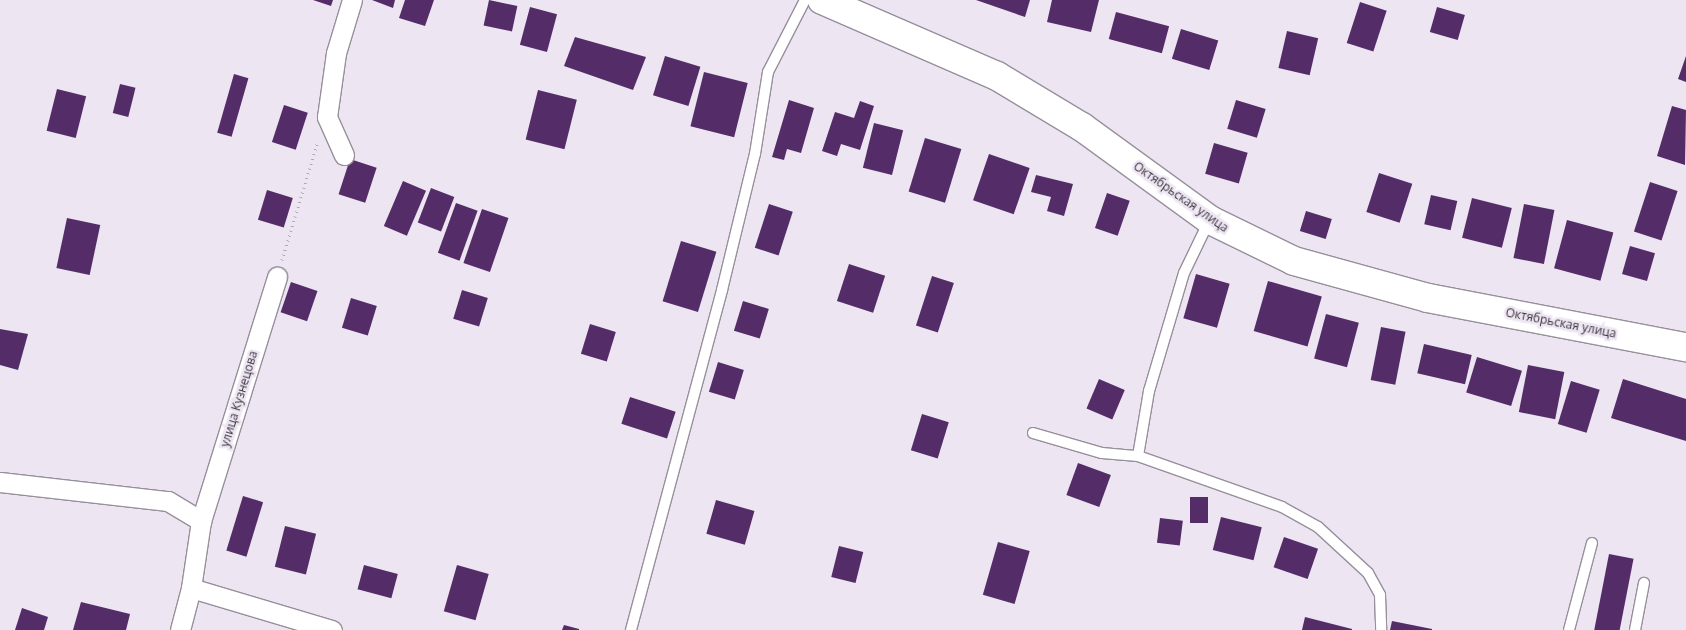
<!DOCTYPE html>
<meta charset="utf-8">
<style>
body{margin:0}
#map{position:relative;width:1686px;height:630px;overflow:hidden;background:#eee5f3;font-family:"Open Sans",sans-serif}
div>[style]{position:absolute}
.building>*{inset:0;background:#542d68;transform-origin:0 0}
.path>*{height:3px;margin-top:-1.5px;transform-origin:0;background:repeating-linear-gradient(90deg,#b1aab5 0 1px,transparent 0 5px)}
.roads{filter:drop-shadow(1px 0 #978f9b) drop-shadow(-1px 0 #978f9b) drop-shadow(0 1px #978f9b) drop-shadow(0 -1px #978f9b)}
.lane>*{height:10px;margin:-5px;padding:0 5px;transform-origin:5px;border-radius:5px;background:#fff}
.street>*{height:19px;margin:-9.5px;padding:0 9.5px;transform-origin:9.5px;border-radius:9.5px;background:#fff}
.secondary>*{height:28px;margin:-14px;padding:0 14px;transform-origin:14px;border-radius:14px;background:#fff}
span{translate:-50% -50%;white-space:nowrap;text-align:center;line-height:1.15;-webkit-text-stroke:5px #eee5f3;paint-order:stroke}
.street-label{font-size:12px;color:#38353a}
</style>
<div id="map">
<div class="building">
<div style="clip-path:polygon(313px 0,333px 0,331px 6px)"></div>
<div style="clip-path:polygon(372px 0,395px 0,393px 8px)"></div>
<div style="clip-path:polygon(405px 0,434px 0,425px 26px,399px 18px)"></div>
<div style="left:489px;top:0;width:29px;height:26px;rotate:12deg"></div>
<div style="clip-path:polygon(976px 0,1030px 0,1025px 17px)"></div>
<div style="clip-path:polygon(1052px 0,1099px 0,1091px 32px,1047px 22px)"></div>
<div style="left:1360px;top:2px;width:28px;height:43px;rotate:18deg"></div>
<div style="left:530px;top:7px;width:28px;height:39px;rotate:15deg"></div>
<div style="left:1437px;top:7px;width:29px;height:26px;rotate:16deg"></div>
<div style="left:1116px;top:12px;width:55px;height:28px;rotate:15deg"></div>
<div style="left:1181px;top:29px;width:39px;height:31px;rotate:17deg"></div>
<div style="left:1287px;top:31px;width:32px;height:38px;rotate:13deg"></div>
<div style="clip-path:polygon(575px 37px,646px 57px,633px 90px,564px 66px)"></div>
<div style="left:665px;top:56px;width:37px;height:41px;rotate:17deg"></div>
<div style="clip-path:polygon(1686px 56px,1686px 82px,1678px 79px)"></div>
<div style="left:704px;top:72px;width:45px;height:56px;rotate:14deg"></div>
<div style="left:234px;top:74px;width:15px;height:61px;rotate:16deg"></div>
<div style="left:120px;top:84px;width:16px;height:30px;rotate:14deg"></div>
<div style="left:57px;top:89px;width:30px;height:43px;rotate:14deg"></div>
<div style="left:538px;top:90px;width:40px;height:51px;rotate:14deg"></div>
<div style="clip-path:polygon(789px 100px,814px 108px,801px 153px,787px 149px,784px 160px,772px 157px)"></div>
<div style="left:1236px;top:100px;width:31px;height:30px;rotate:17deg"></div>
<div style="clip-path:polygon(860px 101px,874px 106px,860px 150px,841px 144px,837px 156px,822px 151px,835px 112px,854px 118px)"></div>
<div style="left:284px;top:105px;width:25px;height:39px;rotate:18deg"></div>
<div style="clip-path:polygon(1672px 106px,1686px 110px,1685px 165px,1657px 156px)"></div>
<div style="left:874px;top:123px;width:30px;height:46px;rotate:14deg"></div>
<div style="left:925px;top:138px;width:38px;height:56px;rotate:17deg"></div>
<div style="left:1214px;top:143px;width:35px;height:32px;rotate:16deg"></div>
<div style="left:989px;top:154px;width:43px;height:49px;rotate:19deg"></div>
<div style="left:350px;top:159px;width:28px;height:37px;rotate:18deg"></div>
<div style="left:1379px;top:173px;width:35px;height:41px;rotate:18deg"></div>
<div style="clip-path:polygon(1036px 175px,1073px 184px,1064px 216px,1047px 211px,1051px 197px,1031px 192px)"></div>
<div style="left:403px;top:181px;width:25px;height:49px;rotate:23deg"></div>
<div style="left:1650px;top:182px;width:29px;height:52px;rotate:18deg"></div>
<div style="left:431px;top:188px;width:25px;height:37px;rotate:21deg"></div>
<div style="left:267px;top:190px;width:27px;height:31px;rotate:17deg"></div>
<div style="left:1107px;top:193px;width:24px;height:37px;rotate:19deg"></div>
<div style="left:1431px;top:195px;width:27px;height:30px;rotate:13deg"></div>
<div style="left:1472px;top:198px;width:41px;height:41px;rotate:14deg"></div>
<div style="left:456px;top:203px;width:23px;height:53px;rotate:20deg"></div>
<div style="left:769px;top:204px;width:25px;height:46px;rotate:18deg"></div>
<div style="left:1524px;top:204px;width:31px;height:55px;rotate:11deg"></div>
<div style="left:482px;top:209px;width:28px;height:57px;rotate:19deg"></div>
<div style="left:1306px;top:211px;width:27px;height:21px;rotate:17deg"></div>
<div style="left:67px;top:218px;width:34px;height:51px;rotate:12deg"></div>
<div style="left:1567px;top:220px;width:48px;height:50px;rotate:15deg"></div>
<div style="left:681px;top:241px;width:37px;height:63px;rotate:17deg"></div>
<div style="left:1630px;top:246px;width:26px;height:29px;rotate:16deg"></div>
<div style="left:849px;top:264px;width:38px;height:39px;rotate:18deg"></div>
<div style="left:1196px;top:274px;width:35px;height:46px;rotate:16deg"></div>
<div style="left:932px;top:276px;width:23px;height:52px;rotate:18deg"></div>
<div style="left:1268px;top:281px;width:56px;height:52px;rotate:16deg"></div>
<div style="left:291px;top:282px;width:28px;height:32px;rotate:19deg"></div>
<div style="left:462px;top:290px;width:27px;height:30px;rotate:17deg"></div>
<div style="left:351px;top:298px;width:27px;height:31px;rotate:17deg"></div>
<div style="left:743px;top:301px;width:27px;height:31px;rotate:17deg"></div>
<div style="left:1326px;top:314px;width:34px;height:46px;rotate:15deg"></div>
<div style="left:590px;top:324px;width:27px;height:31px;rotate:17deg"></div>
<div style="left:1381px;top:327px;width:25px;height:54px;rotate:11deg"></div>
<div style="clip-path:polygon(0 329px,28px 334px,18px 370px,0 365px)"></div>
<div style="left:1424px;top:344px;width:49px;height:30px;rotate:13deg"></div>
<div style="left:1477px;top:357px;width:47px;height:37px;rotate:17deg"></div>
<div style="left:718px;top:362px;width:27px;height:31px;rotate:17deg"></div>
<div style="left:1528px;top:365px;width:37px;height:48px;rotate:11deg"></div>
<div style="left:1099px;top:379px;width:28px;height:32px;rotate:23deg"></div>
<div style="clip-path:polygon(1623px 379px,1686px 399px,1686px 441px,1611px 418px)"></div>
<div style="left:1571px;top:381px;width:30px;height:45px;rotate:17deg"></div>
<div style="left:630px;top:397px;width:48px;height:28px;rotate:18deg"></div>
<div style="left:922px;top:414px;width:28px;height:38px;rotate:17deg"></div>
<div style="left:1078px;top:463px;width:35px;height:34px;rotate:20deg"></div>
<div style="left:243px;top:496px;width:21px;height:57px;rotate:17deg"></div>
<div style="left:1190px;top:497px;width:18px;height:26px"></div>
<div style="left:716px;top:500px;width:40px;height:35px;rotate:16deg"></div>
<div style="left:1221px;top:517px;width:42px;height:34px;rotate:14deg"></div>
<div style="left:1160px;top:518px;width:23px;height:25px;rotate:7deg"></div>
<div style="left:285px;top:526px;width:32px;height:42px;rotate:14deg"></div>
<div style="left:1284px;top:537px;width:36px;height:32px;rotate:19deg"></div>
<div style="left:998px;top:542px;width:33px;height:55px;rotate:16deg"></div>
<div style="left:839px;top:546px;width:25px;height:32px;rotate:14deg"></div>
<div style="left:1609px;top:554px;width:25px;height:78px;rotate:11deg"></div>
<div style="left:364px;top:565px;width:35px;height:25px;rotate:15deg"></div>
<div style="left:457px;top:565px;width:33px;height:48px;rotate:16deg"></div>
<div style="clip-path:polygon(81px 602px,130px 614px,126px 630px,73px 630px)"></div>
<div style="clip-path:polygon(22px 608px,48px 617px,44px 630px,15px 630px)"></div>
<div style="clip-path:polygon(1305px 617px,1352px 629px,1352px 630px,1302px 630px)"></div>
<div style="clip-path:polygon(1392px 621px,1432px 629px,1432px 630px,1390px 630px)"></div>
<div style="clip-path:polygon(564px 625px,579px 629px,579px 630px,562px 630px)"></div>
</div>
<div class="path">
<div style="left:282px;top:260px;width:124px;rotate:-73.2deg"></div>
</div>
<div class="roads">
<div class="lane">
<div style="left:1033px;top:433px;width:72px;rotate:16.2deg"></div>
<div style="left:1102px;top:453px;width:36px;rotate:5deg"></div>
<div style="left:1138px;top:456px;width:153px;rotate:19.5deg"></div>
<div style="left:1282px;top:507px;width:41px;rotate:29.1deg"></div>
<div style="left:1318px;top:527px;width:68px;rotate:42.6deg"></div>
<div style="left:1368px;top:573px;width:25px;rotate:61deg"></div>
<div style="left:1380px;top:595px;width:35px;rotate:88deg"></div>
<div style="left:1138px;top:456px;width:66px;rotate:-80.4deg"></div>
<div style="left:1149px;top:391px;width:123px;rotate:-73.5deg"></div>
<div style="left:1184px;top:273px;width:58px;rotate:-64.3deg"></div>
<div style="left:631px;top:630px;width:352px;rotate:-75deg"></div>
<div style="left:722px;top:290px;width:140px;rotate:-76.4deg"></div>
<div style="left:755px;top:154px;width:83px;rotate:-81deg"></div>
<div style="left:768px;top:72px;width:81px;rotate:-62.8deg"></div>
<div style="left:1569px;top:630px;width:90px;rotate:-75.2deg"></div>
<div style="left:1635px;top:630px;width:48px;rotate:-79.2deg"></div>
</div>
<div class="street">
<div style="left:344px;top:155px;width:42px;rotate:-114.1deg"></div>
<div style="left:327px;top:117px;width:65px;rotate:-82deg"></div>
<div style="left:336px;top:53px;width:55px;rotate:-73.2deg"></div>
<div style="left:0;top:482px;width:169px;rotate:6.5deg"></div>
<div style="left:168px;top:501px;width:39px;rotate:31deg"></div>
<div style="left:201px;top:521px;width:68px;rotate:98.5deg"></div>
<div style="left:191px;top:588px;width:147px;rotate:16.6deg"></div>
<div style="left:201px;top:521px;width:256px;rotate:-72.7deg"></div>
<div style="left:180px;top:630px;width:43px;rotate:-75.3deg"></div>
</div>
<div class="secondary">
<div style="left:822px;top:0;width:191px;rotate:23.5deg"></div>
<div style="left:997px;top:76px;width:99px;rotate:31deg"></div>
<div style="left:1082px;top:127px;width:158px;rotate:36deg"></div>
<div style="left:1210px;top:220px;width:93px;rotate:26deg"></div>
<div style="left:1294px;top:261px;width:139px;rotate:15.4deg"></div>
<div style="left:1428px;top:298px;width:263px;rotate:10.8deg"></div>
</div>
</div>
<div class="street-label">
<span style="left:1181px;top:197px;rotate:35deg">Октябрьская улица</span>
<span style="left:1561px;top:323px;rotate:11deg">Октябрьская улица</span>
<span style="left:239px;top:399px;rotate:-73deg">улица Кузнецова</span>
</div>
</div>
